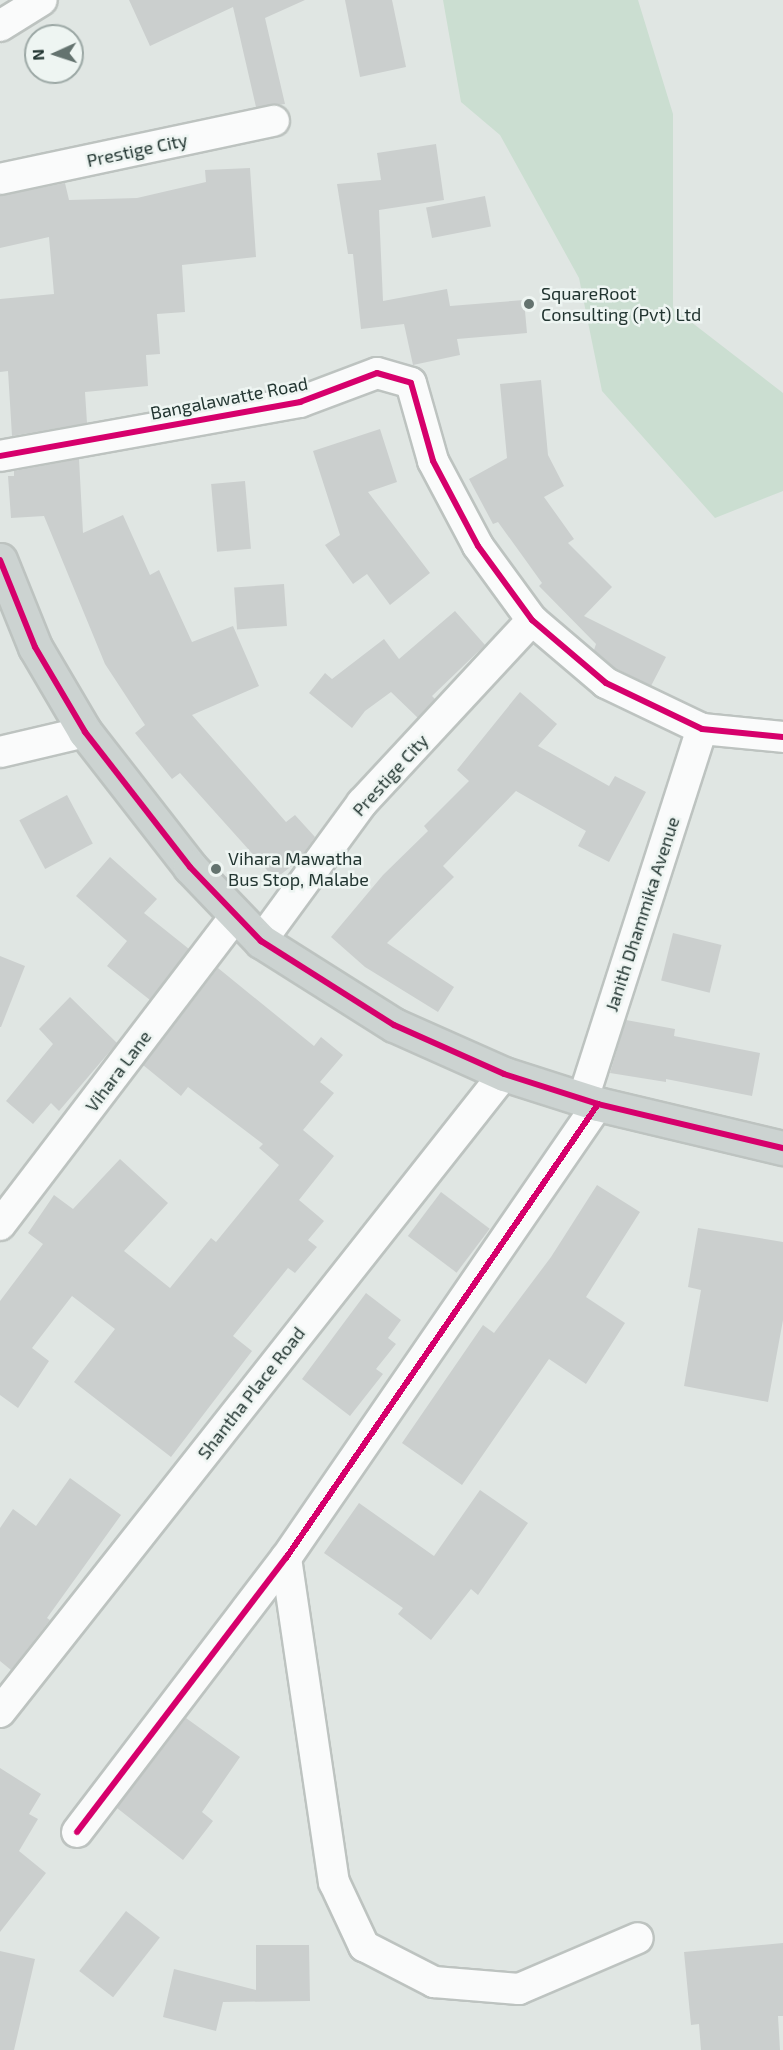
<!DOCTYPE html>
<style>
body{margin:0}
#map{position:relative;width:783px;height:2050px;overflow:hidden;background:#e0e6e3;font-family:"Exo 2",sans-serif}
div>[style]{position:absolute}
.green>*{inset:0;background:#cbded1}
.building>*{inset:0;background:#cbcfce;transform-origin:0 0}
.roads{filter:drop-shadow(2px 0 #bdc3c0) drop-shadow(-2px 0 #bdc3c0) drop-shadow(0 2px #bdc3c0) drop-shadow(0 -2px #bdc3c0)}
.minor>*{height:30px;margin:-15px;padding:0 15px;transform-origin:15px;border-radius:15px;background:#fafbfb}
.primary>*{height:33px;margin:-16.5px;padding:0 16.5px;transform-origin:16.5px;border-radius:16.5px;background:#ccd3d1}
.cycleway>*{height:6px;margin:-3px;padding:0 3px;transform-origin:3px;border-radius:3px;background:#d6006c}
.dots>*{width:16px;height:16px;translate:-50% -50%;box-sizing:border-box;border:3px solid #eef5f2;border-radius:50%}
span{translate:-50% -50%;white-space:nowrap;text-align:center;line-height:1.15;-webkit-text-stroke:5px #eef5f2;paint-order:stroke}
.street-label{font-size:18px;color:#223531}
.poi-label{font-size:18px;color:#223531}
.left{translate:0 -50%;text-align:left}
.north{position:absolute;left:24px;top:24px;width:60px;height:60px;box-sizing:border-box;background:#eef5f2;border:2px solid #9ca8a5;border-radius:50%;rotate:267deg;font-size:16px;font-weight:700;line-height:24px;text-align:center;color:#223531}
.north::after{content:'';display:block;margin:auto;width:21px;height:27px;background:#64736f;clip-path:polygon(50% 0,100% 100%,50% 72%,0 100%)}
</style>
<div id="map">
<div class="green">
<div style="clip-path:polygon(443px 0,638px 0,673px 114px,673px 308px,783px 393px,783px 491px,715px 518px,602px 391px,579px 278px,500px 135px,461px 102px)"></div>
</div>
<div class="building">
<div style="clip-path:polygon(129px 0,305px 0,265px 18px,285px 104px,256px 107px,233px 7px,150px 46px)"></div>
<div style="clip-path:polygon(345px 0,392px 0,406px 67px,360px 77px)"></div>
<div style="clip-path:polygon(436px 144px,444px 200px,379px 210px,383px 301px,447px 289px,450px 306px,524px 300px,527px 333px,457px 339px,460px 355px,413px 365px,404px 324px,361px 329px,353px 254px,348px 254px,337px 184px,381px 180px,377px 153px)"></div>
<div style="clip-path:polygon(250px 168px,256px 257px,182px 265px,185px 312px,157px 314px,160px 354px,146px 355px,148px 386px,85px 392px,87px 423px,12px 436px,8px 371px,0 372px,0 299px,54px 294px,49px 237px,0 248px,0 196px,65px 183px,69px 200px,137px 198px,206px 182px,205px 170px)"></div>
<div style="left:485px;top:196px;width:31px;height:60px;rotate:79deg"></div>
<div style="clip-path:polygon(541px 380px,548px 455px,564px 486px,544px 497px,574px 539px,568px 543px,612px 587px,584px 616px,666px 657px,651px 686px,615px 668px,594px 650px,596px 644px,539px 586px,542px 583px,498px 522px,493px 524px,469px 479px,507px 458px,500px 384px)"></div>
<div style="clip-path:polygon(380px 429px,397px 482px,368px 492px,430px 573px,390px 605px,367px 574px,353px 584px,325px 545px,340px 535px,313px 451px)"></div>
<div style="clip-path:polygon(79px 459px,83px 533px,123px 515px,150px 575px,159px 570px,192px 642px,233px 626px,259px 686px,192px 715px,286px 822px,295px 815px,315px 837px,298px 861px,275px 879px,180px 773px,172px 779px,135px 733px,145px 725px,105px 664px,44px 516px,11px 518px,8px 476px,14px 476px,14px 471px)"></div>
<div style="left:245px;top:481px;width:68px;height:34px;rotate:85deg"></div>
<div style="left:284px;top:584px;width:42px;height:50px;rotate:86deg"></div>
<div style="clip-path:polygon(455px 611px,485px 645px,432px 696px,435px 699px,418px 718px,391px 692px,365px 711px,352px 728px,309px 693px,325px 673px,332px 679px,384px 639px,399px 659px)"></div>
<div style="clip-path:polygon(520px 692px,557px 724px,538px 746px,609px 786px,615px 776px,646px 792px,609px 862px,578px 846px,586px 831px,516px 791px,443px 866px,454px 877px,387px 943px,454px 987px,438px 1012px,365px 967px,331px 937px,383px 875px,428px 831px,424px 826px,469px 781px,457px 770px)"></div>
<div style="left:67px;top:795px;width:55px;height:54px;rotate:62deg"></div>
<div style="clip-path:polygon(110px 857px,157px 899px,144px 913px,189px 949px,150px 1000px,107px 966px,127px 941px,76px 896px)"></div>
<div style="left:673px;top:933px;width:50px;height:49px;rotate:14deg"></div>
<div style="clip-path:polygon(0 956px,25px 966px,1px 1027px,0 1027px)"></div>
<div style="clip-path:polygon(218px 968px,314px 1046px,321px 1037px,343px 1055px,320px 1082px,334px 1093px,303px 1130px,334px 1156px,299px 1200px,324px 1221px,308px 1240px,317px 1247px,295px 1273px,288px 1268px,233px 1336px,252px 1351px,171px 1457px,74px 1382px,115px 1329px,72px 1296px,32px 1348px,49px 1361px,18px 1408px,0 1395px,0 1301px,43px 1244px,28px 1233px,54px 1195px,73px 1209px,120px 1159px,168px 1203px,124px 1251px,170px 1288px,211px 1238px,216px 1242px,279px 1165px,259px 1148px,263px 1144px,188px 1087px,181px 1096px,143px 1065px)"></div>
<div style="clip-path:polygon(70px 997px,117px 1043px,59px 1111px,51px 1103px,33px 1124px,6px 1101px,53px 1044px,39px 1029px)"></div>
<div style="clip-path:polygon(626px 1020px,675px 1029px,674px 1036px,760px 1053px,752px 1096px,666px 1079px,666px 1082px,610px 1073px)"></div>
<div style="clip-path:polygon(597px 1185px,640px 1212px,586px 1297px,625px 1323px,586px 1384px,549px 1359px,462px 1485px,402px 1443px,483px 1325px,494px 1333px,551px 1257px)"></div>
<div style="left:441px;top:1192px;width:61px;height:55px;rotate:37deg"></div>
<div style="clip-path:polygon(698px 1228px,783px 1242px,783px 1320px,768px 1402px,684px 1386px,701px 1290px,688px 1287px)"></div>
<div style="clip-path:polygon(366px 1293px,401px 1320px,388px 1338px,396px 1344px,376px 1369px,383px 1374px,350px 1416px,302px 1379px)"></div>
<div style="clip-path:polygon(70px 1478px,121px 1515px,47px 1618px,50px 1620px,11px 1670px,0 1661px,0 1528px,13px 1509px,36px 1526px)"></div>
<div style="clip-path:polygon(480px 1490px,528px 1523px,478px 1595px,471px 1589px,431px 1640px,398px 1614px,403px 1608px,324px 1553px,359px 1503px,434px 1556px)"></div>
<div style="clip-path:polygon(186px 1718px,240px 1757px,202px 1812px,213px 1821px,183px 1860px,117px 1808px)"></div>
<div style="clip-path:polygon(0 1768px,41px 1794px,29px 1814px,38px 1819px,19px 1851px,46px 1873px,0 1932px)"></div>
<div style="left:126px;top:1911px;width:43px;height:76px;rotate:38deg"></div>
<div style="clip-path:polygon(783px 1943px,783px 2016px,778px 2016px,780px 2050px,701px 2050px,699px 2024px,691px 2025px,684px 1952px)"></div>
<div style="clip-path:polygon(256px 1945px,309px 1945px,310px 2001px,223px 2002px,216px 2031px,163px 2017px,174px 1969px,256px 1990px)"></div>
<div style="clip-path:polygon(0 1951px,35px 1959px,14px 2050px,0 2050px)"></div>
</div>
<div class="roads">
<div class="minor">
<div style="left:0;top:26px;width:49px;rotate:-31.8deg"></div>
<div style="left:0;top:179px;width:280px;rotate:-12deg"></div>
<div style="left:0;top:456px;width:305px;rotate:-10.2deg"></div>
<div style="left:300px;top:402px;width:82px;rotate:-20.6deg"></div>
<div style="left:377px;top:373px;width:35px;rotate:16deg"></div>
<div style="left:411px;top:383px;width:81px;rotate:74.2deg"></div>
<div style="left:433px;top:461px;width:96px;rotate:62.1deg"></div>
<div style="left:478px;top:546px;width:92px;rotate:53.9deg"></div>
<div style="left:532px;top:620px;width:97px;rotate:40.4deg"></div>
<div style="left:606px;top:683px;width:106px;rotate:25.6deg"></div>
<div style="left:702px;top:729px;width:81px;rotate:5.6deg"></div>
<div style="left:0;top:752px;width:87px;rotate:-13.2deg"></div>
<div style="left:261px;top:941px;width:171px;rotate:-53.8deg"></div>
<div style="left:362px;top:803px;width:250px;rotate:-47.1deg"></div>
<div style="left:583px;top:1099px;width:389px;rotate:-72.2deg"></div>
<div style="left:0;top:1225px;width:387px;rotate:-52.7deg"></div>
<div style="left:286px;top:1558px;width:328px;rotate:81.6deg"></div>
<div style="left:334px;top:1882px;width:71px;rotate:64.9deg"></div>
<div style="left:364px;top:1946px;width:79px;rotate:27.2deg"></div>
<div style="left:434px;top:1982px;width:85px;rotate:4.7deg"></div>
<div style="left:519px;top:1989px;width:129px;rotate:-23.2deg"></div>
<div style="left:0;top:1712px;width:813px;rotate:-51.69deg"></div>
<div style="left:77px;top:1832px;width:345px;rotate:-52.7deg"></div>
<div style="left:286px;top:1558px;width:551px;rotate:-55.5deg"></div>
</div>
<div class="primary">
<div style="left:0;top:560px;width:94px;rotate:68.1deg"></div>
<div style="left:35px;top:647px;width:99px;rotate:59.5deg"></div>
<div style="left:85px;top:732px;width:171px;rotate:52.1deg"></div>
<div style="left:190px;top:867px;width:103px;rotate:46.2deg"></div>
<div style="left:261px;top:941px;width:157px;rotate:32.3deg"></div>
<div style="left:394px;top:1025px;width:120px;rotate:24deg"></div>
<div style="left:504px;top:1074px;width:99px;rotate:17.7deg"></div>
<div style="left:598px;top:1104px;width:190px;rotate:13.4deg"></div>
</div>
</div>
<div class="cycleway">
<div style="left:0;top:456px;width:305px;rotate:-10.2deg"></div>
<div style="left:300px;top:402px;width:82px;rotate:-20.6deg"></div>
<div style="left:377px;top:373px;width:35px;rotate:16deg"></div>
<div style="left:411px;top:383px;width:81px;rotate:74.2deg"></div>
<div style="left:433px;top:461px;width:96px;rotate:62.1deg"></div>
<div style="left:478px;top:546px;width:92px;rotate:53.9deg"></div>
<div style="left:532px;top:620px;width:97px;rotate:40.4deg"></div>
<div style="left:606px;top:683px;width:106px;rotate:25.6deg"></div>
<div style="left:702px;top:729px;width:81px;rotate:5.6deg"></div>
<div style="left:0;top:560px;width:94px;rotate:68.1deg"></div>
<div style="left:35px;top:647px;width:99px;rotate:59.5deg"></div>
<div style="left:85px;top:732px;width:171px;rotate:52.1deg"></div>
<div style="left:190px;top:867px;width:103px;rotate:46.2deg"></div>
<div style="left:261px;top:941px;width:157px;rotate:32.3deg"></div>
<div style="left:394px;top:1025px;width:120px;rotate:24deg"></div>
<div style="left:504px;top:1074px;width:99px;rotate:17.7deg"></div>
<div style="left:598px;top:1104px;width:190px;rotate:13.4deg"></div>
<div style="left:77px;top:1832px;width:345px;rotate:-52.7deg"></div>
<div style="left:286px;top:1558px;width:551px;rotate:-55.5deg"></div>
</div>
<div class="dots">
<div style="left:529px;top:304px;background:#64736f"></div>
<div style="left:216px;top:869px;background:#64736f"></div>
</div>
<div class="street-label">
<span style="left:137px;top:150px;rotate:-12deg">Prestige City</span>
<span style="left:229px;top:398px;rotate:-11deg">Bangalawatte Road</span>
<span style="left:390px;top:775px;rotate:-48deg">Prestige City</span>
<span style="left:642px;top:914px;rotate:-72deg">Janith Dhammika Avenue</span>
<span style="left:118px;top:1071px;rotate:-53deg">Vihara Lane</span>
<span style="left:251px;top:1393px;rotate:-52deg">Shantha Place Road</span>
</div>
<div class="poi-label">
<span class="left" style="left:541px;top:304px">SquareRoot<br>Consulting (Pvt) Ltd</span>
<span class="left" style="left:228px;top:869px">Vihara Mawatha<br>Bus Stop, Malabe</span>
</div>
<div class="north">N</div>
</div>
